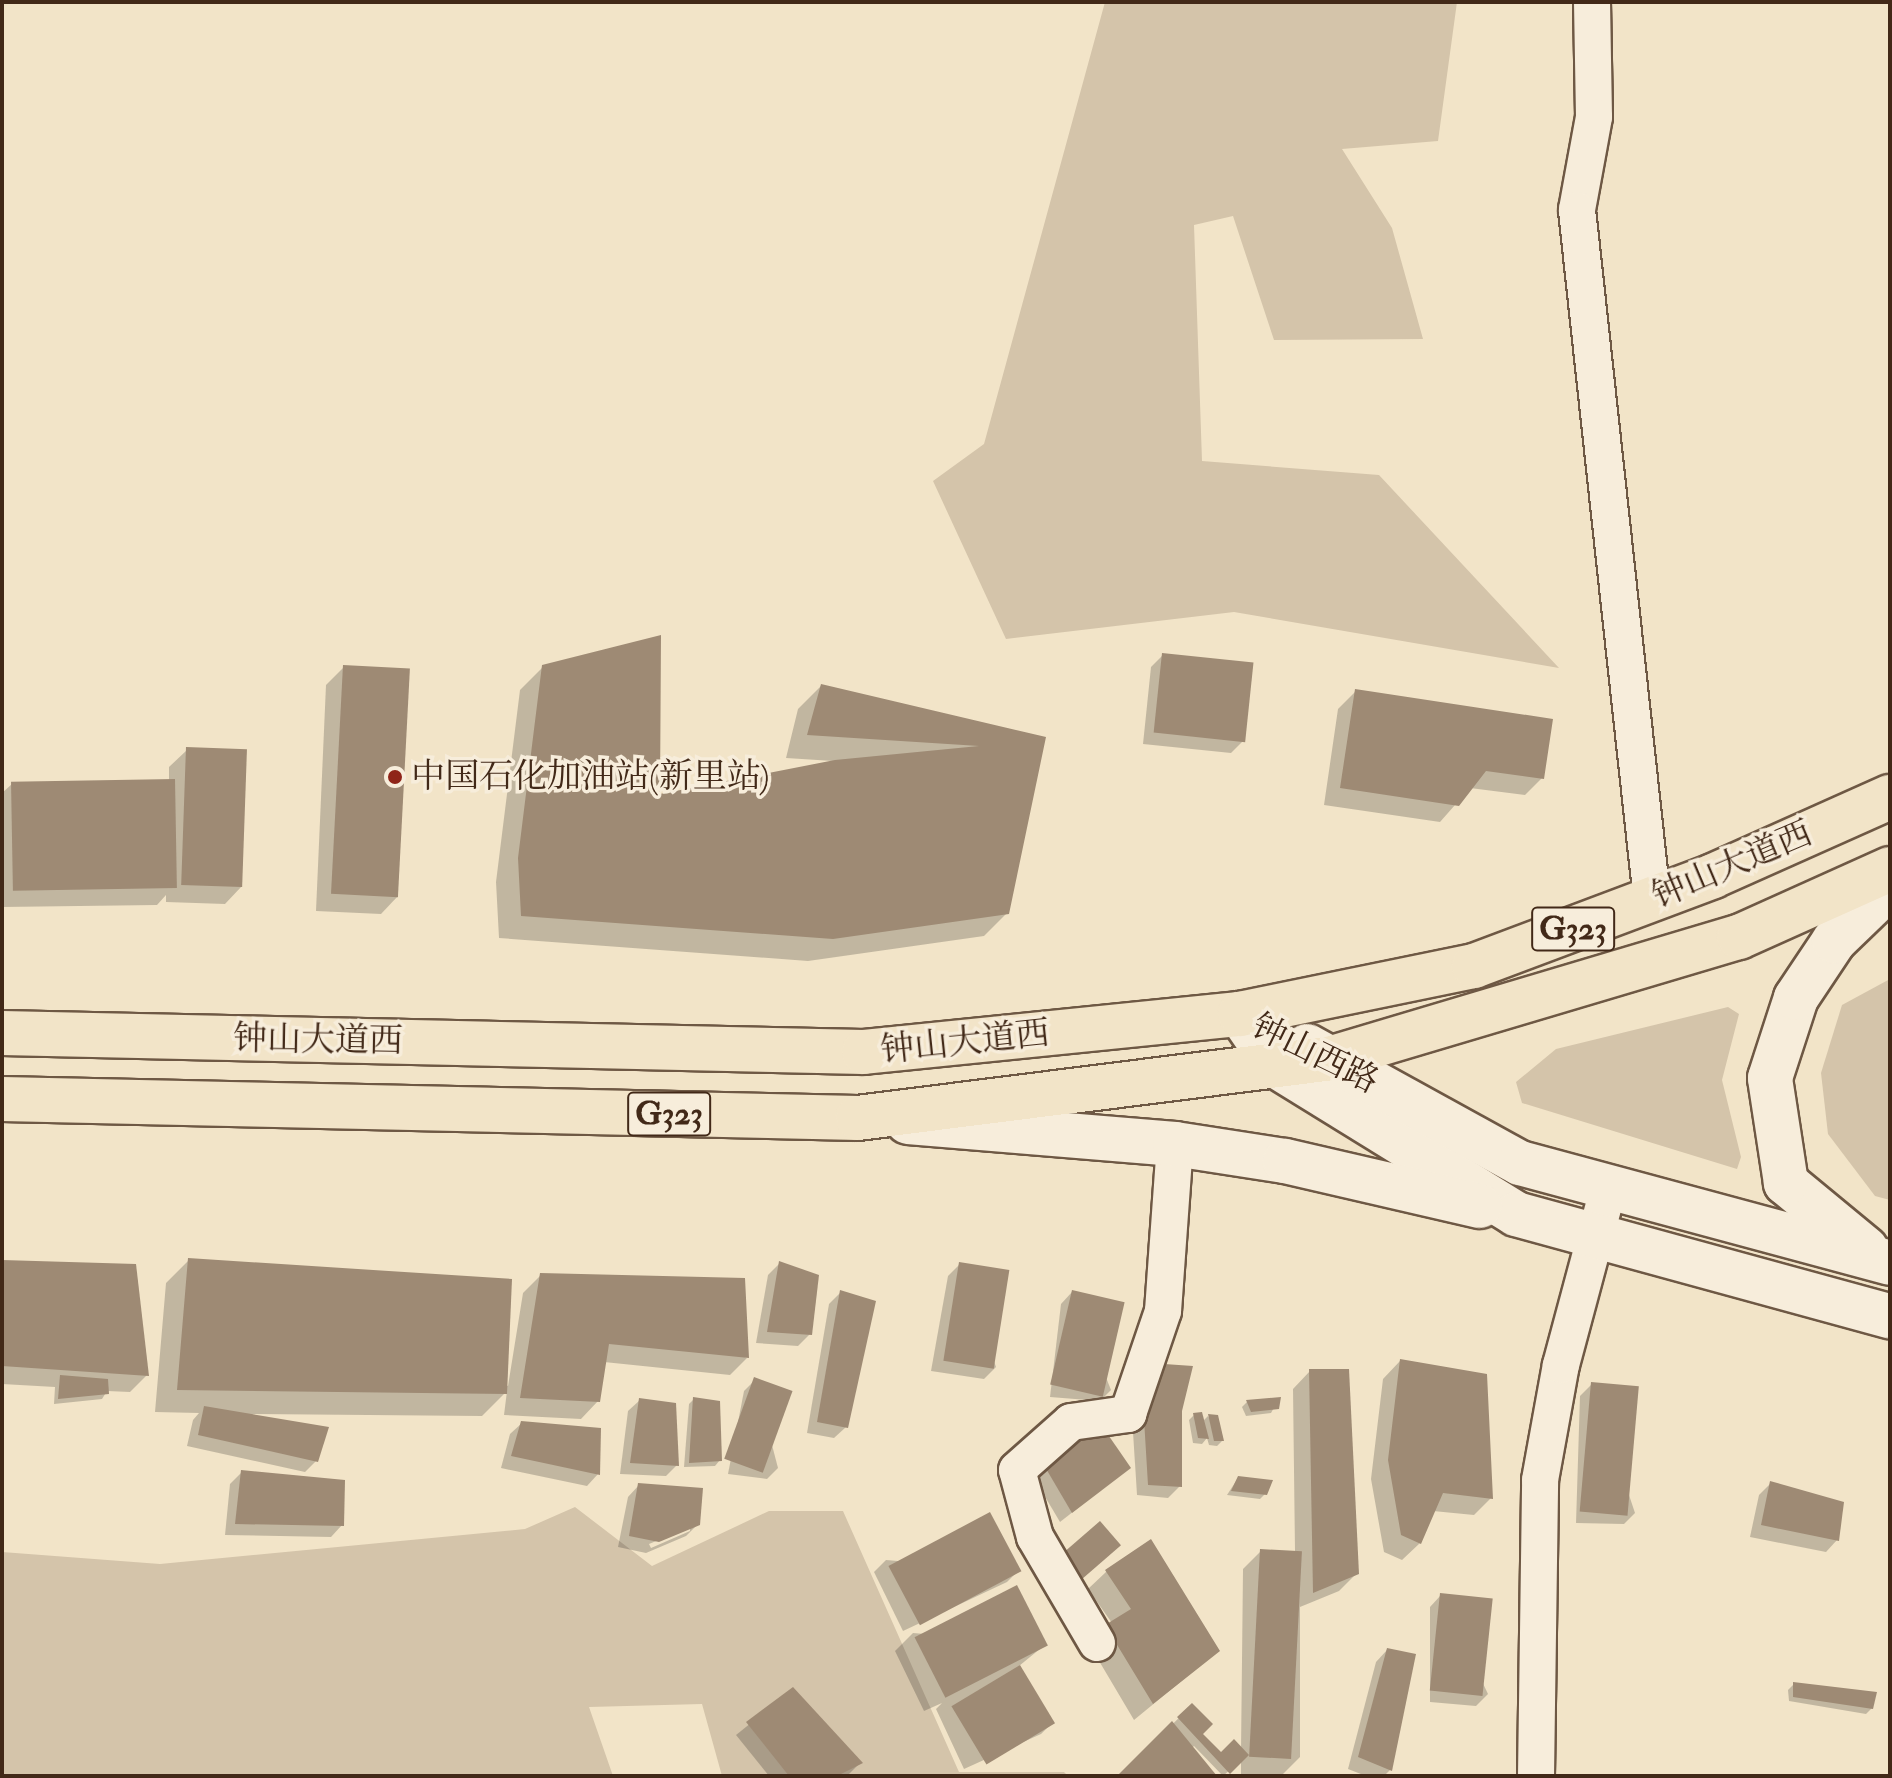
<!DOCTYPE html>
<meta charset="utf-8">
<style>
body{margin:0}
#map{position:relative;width:1892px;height:1778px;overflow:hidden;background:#f2e4c8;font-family:"IM FELL Double Pica","Noto Serif SC",serif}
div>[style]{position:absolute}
.green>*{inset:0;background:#d4c4aa}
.shadow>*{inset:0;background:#0003}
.building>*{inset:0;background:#9e8a74;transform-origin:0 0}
.roads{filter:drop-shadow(2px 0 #6e5844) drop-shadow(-2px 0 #6e5844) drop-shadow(0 2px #6e5844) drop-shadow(0 -2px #6e5844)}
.minor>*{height:36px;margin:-18px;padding:0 18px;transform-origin:18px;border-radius:18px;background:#f7eddb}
.secondary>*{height:44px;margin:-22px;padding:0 22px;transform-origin:22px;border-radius:22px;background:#f7eddb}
.trunk>*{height:44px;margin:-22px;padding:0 22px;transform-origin:22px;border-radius:22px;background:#f2e4c8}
.dots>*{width:22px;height:22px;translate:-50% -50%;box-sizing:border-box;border:4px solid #f7eddb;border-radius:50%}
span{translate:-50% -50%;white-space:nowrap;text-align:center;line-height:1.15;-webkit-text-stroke:7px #f7eddb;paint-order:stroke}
.shield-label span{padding:2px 6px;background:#f7eddb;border:2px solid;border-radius:6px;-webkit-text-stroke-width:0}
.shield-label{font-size:32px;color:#422918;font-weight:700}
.poi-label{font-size:34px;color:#422918}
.left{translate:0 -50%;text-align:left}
.street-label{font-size:34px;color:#422918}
.frame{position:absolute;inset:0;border:4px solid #422918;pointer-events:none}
</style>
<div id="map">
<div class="green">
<div style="clip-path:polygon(1105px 2px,1457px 2px,1438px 141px,1342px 149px,1392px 228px,1423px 339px,1274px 340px,1233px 216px,1194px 225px,1202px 461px,1379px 475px,1559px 668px,1234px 612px,1006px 639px,933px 481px,984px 444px)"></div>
<div style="clip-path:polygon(1890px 979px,1890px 1200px,1875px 1196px,1828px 1134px,1821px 1073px,1842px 1005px)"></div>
<div style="clip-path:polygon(1728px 1007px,1739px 1014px,1722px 1080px,1741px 1157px,1737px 1169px,1522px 1103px,1516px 1082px,1556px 1049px)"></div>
<div style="clip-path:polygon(575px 1507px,652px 1566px,769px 1511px,843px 1511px,959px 1772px,1064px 1772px,1068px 1776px,722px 1776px,702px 1704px,589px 1707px,613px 1776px,2px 1776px,2px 1552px,160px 1564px,525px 1529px)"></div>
</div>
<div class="shadow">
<div style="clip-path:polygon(1163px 655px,1243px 741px,1231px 753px,1143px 744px,1151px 667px)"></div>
<div style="clip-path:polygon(344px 667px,398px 896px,381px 914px,316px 911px,326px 685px)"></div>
<div style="clip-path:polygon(543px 667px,658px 796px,833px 761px,786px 758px,798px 709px,821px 686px,1044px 739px,1007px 913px,984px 936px,808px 961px,499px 938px,496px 882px,520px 690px)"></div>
<div style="clip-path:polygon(1356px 691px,1542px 778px,1525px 795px,1470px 788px,1440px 822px,1324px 805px,1338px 709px)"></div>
<div style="clip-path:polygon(187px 750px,242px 886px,225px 904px,166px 902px,166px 895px,157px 905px,2px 907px,2px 793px,12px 784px,169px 781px,169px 767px)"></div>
<div style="clip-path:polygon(189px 1260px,505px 1385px,508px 1386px,523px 1293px,541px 1275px,747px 1358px,730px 1375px,604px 1362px,598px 1401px,581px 1419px,504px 1415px,507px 1391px,482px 1416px,252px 1414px,316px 1461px,305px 1472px,187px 1446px,193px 1420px,199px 1413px,155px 1412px,166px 1283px)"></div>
<div style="clip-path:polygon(2px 1262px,147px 1375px,130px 1392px,107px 1391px,102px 1399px,54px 1404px,55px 1387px,2px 1384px)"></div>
<div style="clip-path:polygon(780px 1263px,810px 1334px,798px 1346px,756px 1343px,768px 1275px)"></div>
<div style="clip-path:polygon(960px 1264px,996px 1367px,984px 1379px,931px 1371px,948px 1276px)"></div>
<div style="clip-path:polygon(1072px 1292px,1111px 1390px,1100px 1401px,1050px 1397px,1061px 1304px)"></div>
<div style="clip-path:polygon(840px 1293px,846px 1427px,834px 1438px,807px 1433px,829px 1304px)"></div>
<div style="clip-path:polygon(1400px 1361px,1491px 1498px,1474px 1515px,1433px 1511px,1420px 1543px,1402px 1560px,1384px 1552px,1371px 1479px,1383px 1379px)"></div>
<div style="clip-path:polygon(1310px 1371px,1357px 1573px,1339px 1591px,1300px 1607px,1300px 1757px,1283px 1774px,1241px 1774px,1241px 1760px,1223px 1776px,1194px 1746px,1192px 1748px,1215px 1776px,1120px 1776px,1192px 1705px,1201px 1734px,1221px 1755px,1241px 1750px,1243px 1569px,1261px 1551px,1295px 1552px,1293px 1389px)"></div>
<div style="clip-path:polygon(1139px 1377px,1180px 1486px,1168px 1498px,1137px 1495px,1133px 1432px)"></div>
<div style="clip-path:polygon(755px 1380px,778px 1468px,767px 1479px,728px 1474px,744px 1391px)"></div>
<div style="clip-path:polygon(1592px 1384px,1635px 1513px,1624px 1524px,1576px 1523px,1580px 1396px)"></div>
<div style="clip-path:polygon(694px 1399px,720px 1460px,715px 1466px,684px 1467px,689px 1404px)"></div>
<div style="clip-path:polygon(1279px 1399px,1271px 1413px,1246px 1416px,1242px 1407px,1247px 1402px)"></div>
<div style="clip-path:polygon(640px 1400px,677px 1465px,666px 1476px,620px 1474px,628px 1411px)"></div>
<div style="clip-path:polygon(1194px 1415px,1202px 1422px,1208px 1416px,1222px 1441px,1217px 1446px,1209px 1445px,1207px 1438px,1202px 1444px,1193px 1443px,1189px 1420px)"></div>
<div style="clip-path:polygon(522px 1423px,598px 1474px,587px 1486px,501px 1468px,510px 1434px)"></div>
<div style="clip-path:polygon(1028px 1468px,1129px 1468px,1060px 1522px)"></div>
<div style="clip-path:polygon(242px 1472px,342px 1525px,331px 1537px,225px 1535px,230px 1484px)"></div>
<div style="clip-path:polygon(1238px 1478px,1265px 1494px,1260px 1499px,1227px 1495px)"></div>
<div style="clip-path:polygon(1771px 1483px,1837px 1540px,1826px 1552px,1750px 1537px,1759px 1495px)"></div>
<div style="clip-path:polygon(evenodd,639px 1485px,698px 1524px,686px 1536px,646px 1553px,618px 1547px,628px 1497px,639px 1485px,690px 1527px,690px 1531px,651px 1548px,649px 1544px,690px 1527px)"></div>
<div style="clip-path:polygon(1150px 1542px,1218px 1651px,1134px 1720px,1089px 1644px,1112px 1623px,1088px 1589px,1106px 1572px)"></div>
<div style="clip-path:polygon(886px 1560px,1018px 1571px,1007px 1582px,903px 1631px,874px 1572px)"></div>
<div style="clip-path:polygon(1441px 1595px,1488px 1694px,1476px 1706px,1430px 1702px,1430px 1607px)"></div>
<div style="clip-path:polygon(913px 1633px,1046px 1644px,1019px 1666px,1052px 1723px,1041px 1734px,964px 1769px,936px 1709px,942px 1703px,924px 1711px,895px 1651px)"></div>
<div style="clip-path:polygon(1387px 1650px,1390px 1770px,1384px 1776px,1366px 1776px,1348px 1769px,1376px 1662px)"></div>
<div style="clip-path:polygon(1794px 1684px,1872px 1708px,1866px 1714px,1789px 1701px,1788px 1690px)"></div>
<div style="clip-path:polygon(792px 1690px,860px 1763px,849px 1774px,769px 1776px,736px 1735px)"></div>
</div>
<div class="building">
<div style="clip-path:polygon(661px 635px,660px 794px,835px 760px,979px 746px,807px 735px,821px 684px,1046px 737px,1009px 914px,833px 939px,521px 916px,518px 858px,542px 665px)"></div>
<div style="left:1162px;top:653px;width:92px;height:80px;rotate:6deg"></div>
<div style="left:343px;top:665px;width:67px;height:229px;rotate:3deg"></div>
<div style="clip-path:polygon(1355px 689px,1553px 719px,1544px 779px,1486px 771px,1459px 806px,1340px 788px)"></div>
<div style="left:186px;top:747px;width:61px;height:138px;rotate:2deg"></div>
<div style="left:175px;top:779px;width:109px;height:164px;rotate:89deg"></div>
<div style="clip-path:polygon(188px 1258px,512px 1279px,507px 1394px,177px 1390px)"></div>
<div style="clip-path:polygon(2px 1260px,136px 1264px,149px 1376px,2px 1366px)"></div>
<div style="clip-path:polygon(779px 1261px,819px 1275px,812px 1335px,767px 1332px)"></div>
<div style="left:959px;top:1262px;width:51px;height:100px;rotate:9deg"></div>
<div style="clip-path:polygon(540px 1273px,745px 1278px,749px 1358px,609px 1344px,600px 1402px,520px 1398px)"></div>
<div style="clip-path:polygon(840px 1290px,876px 1301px,848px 1428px,817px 1422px)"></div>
<div style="left:1072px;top:1290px;width:54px;height:97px;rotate:13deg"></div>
<div style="clip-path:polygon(1400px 1359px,1487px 1374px,1493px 1499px,1443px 1493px,1421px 1544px,1401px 1535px,1388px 1460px)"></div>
<div style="clip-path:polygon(1150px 1363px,1193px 1366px,1182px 1411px,1182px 1487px,1148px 1485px,1144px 1419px)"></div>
<div style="clip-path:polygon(1309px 1369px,1349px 1369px,1359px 1574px,1313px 1593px)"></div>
<div style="clip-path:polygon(60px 1375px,108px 1379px,109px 1394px,58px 1399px)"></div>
<div style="left:754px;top:1377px;width:41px;height:87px;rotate:20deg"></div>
<div style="left:1591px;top:1382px;width:48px;height:130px;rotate:5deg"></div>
<div style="clip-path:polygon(693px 1397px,720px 1401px,722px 1461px,689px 1463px)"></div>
<div style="clip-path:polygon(1281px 1397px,1279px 1409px,1251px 1412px,1246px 1400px)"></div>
<div style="clip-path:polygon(639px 1398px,676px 1403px,679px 1466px,630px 1463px)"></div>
<div style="clip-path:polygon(204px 1406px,329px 1427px,318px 1462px,198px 1435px)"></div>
<div style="clip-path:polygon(1202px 1412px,1209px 1439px,1198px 1438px,1193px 1413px)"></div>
<div style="clip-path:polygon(1208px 1414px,1218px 1415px,1224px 1441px,1214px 1441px)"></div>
<div style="clip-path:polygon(521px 1421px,601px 1428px,600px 1475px,511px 1456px)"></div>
<div style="clip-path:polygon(1100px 1423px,1131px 1468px,1072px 1513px,1038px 1455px)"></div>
<div style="clip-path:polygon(241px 1470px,345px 1480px,344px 1526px,235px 1524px)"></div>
<div style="clip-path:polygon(1238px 1476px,1273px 1480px,1267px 1495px,1231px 1491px)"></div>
<div style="clip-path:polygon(1770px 1481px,1844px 1502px,1839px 1541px,1761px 1525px)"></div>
<div style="clip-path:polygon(638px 1483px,703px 1488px,700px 1525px,659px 1542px,629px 1536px)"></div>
<div style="left:990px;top:1512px;width:67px;height:115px;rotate:62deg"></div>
<div style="left:1100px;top:1521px;width:32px;height:55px;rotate:49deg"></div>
<div style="clip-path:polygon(1151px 1539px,1220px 1651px,1153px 1704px,1105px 1625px,1131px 1609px,1105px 1570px)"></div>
<div style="left:1260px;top:1549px;width:42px;height:208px;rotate:3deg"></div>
<div style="left:1017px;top:1585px;width:68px;height:115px;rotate:63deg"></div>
<div style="left:1440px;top:1593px;width:53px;height:98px;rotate:6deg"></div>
<div style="clip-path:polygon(1387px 1648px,1416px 1654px,1392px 1771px,1358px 1757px)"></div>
<div style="left:1020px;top:1665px;width:68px;height:80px;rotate:59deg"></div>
<div style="clip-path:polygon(1793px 1682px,1877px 1692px,1873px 1709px,1793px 1697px)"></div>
<div style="clip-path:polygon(793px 1687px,863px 1763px,837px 1776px,789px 1776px,746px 1722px)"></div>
<div style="clip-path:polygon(1192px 1703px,1213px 1724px,1203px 1734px,1221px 1752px,1234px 1739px,1249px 1755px,1230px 1774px,1177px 1717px)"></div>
<div style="clip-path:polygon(1172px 1721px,1217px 1776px,1117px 1776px)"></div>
</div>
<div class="roads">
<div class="minor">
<div style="left:1592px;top:2px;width:115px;rotate:89deg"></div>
<div style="left:1594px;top:117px;width:95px;rotate:100.4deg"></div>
<div style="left:1577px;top:210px;width:693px;rotate:83.79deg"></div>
<div style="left:1097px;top:1643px;width:123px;rotate:-120.3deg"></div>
<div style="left:1035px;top:1537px;width:69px;rotate:-105deg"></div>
<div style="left:1017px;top:1470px;width:72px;rotate:-41.6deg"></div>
<div style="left:1071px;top:1422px;width:58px;rotate:-8deg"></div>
<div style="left:1128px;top:1414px;width:109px;rotate:-71.2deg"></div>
<div style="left:1163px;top:1311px;width:167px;rotate:-85.9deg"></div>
<div style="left:1536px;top:1776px;width:296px;rotate:-89.2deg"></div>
<div style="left:1540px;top:1480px;width:117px;rotate:-79.7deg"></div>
<div style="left:1561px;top:1365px;width:185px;rotate:-75deg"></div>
</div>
<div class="secondary">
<div style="left:1240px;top:1014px;width:62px;rotate:55.5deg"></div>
<div style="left:1275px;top:1065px;width:283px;rotate:31.7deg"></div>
<div style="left:1516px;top:1214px;width:388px;rotate:15.3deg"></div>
<div style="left:1307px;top:1046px;width:243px;rotate:28.8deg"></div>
<div style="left:1520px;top:1163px;width:383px;rotate:15.1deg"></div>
<div style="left:908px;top:1122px;width:268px;rotate:4.7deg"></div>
<div style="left:1175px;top:1144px;width:111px;rotate:8.8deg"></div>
<div style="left:1285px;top:1161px;width:200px;rotate:13deg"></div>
<div style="left:1866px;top:1249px;width:104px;rotate:-140.5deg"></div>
<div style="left:1786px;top:1183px;width:106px;rotate:-98.7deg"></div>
<div style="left:1770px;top:1078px;width:84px;rotate:-72deg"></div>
<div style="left:1796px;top:998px;width:69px;rotate:-56.3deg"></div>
<div style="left:1834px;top:941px;width:78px;rotate:-44deg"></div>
</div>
<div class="trunk">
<div style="left:2px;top:1033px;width:862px;rotate:1.26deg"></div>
<div style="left:864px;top:1052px;width:378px;rotate:-5.8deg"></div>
<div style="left:1240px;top:1014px;width:239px;rotate:-11.6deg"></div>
<div style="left:1474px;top:966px;width:255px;rotate:-20.6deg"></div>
<div style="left:1713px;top:876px;width:194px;rotate:-24.1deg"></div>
<div style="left:2px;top:1099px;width:856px;rotate:1.27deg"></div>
<div style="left:858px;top:1118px;width:478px;rotate:-7.2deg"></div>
<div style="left:1332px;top:1058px;width:425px;rotate:-16.6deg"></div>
<div style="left:1739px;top:937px;width:166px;rotate:-24.2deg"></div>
</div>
</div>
<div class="dots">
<div style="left:395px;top:777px;background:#8f2418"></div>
</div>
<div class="shield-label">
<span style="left:1573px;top:929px">G323</span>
<span style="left:669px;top:1114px">G323</span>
</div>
<div class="poi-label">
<span class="left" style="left:411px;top:777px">中国石化加油站(新里站)</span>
</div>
<div class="street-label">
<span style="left:1732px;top:865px;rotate:-23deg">钟山大道西</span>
<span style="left:318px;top:1040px;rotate:1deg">钟山大道西</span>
<span style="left:965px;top:1042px;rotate:-6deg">钟山大道西</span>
<span style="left:1315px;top:1054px;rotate:26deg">钟山西路</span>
</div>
<div class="frame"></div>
</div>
